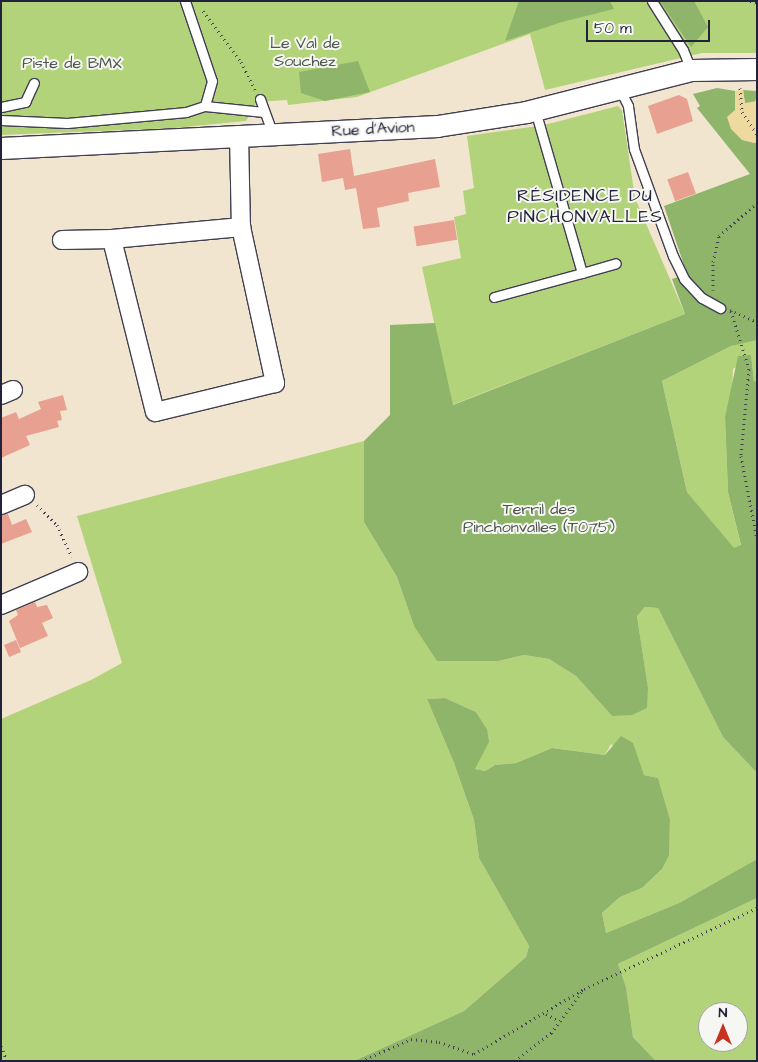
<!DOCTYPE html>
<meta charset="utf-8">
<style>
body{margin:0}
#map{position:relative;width:758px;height:1062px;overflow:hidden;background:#f2e5cf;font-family:"Architects Daughter",sans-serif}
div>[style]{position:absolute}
.green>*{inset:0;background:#b3d37a}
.forest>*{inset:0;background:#8eb56a}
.sand>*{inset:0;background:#eeda9e}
.building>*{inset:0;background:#e8a090;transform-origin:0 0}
.path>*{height:3px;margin-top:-1.5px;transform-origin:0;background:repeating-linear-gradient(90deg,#413f51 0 1px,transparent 0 5px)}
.roads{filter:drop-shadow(1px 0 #413f51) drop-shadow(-1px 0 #413f51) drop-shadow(0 1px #413f51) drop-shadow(0 -1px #413f51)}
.service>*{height:9px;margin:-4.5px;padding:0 4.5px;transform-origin:4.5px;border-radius:4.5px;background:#fff}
.minor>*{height:18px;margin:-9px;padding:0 9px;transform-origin:9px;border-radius:9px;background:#fff}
.tertiary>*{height:21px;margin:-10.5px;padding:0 10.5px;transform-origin:10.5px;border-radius:10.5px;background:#fff}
span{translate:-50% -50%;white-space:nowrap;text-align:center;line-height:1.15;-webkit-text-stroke:4px #f6f6f2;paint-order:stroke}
.park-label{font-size:16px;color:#4e574e}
.street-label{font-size:16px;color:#22223b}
.neighbourhood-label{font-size:18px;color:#22223b;letter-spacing:1px}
.frame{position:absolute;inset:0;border:2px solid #22223b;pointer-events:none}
.north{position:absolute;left:698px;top:1002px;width:50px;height:50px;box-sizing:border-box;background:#f6f6f2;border:1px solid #a1a1a9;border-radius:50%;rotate:0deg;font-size:14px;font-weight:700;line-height:20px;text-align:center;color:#22223b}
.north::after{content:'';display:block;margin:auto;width:18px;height:22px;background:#c8321e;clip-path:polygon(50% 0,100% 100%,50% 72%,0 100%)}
.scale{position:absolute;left:586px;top:20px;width:124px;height:22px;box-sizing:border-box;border:2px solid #22223b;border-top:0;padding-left:6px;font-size:15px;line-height:18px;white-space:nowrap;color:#22223b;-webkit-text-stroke:4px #f6f6f2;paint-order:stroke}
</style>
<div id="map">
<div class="green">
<div style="clip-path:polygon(1px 1px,757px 1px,757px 53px,702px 53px,545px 90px,530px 34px,357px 97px,288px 105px,287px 100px,257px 102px,246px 121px,174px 128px,1px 135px)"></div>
<div style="clip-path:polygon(618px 106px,622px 110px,635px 198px,685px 314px,452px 405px,422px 267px,461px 258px,454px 217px,466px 214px,463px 191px,474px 188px,467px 136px,544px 125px)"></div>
<div style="clip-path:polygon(754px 339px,757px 340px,757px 382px,754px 382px,751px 355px,733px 369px,732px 394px,725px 417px,728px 492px,741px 546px,734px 549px,687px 492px,662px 381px,731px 346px)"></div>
<div style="clip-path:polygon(364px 441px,364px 522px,397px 577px,414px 626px,498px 661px,524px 655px,549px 659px,576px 676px,612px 716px,648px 689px,637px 616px,645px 607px,658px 608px,723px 737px,757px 773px,757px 859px,679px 903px,606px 933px,602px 913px,620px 897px,642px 888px,662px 869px,669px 848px,670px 819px,658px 778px,644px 775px,611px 744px,605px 755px,552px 748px,516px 763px,495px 765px,485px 771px,475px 769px,487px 729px,476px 712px,445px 698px,427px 699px,454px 763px,474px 820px,479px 858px,529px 946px,526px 957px,464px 1011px,354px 1061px,1px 1061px,1px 719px,91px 680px,122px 663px,77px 516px)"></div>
<div style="clip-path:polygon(evenodd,757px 898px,757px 1061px,656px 1061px,633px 1037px,626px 987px,618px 964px,757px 898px,708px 1012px,738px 1012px,738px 1042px,708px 1042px,708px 1012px)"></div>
</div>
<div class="forest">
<div style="clip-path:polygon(519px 1px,610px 1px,614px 9px,562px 22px,505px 41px)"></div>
<div style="clip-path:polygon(660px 1px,694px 1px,708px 27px,691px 47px)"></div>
<div style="clip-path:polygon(358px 61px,370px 92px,325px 101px,301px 93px,299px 72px)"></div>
<div style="clip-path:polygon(717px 88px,735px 91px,735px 110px,754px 143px,757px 142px,757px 340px,731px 346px,662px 381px,687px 492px,734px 548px,741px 545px,728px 492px,725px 417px,738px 356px,751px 355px,754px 381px,757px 382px,757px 773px,723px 737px,658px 608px,645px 607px,637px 616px,648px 688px,647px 708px,632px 715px,612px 716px,576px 676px,549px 659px,524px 655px,498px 661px,437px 661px,414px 626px,397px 577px,364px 522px,364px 441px,390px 415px,390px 325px,435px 323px,453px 405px,685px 314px,672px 279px,687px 274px,664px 206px,750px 174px,697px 108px,700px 106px,693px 94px)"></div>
<div style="clip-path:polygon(743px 90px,757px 91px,755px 104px,745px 104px)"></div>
<div style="clip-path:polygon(445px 698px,476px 712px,487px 729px,489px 742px,475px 769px,485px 771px,495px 765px,516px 763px,552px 748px,605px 755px,621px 736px,633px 743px,644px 775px,658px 778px,670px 819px,669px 855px,662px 869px,642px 888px,620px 897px,602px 913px,606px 933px,679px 903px,757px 859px,757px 898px,618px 964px,626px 987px,633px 1037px,656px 1061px,354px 1061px,464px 1011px,526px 957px,529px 946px,479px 858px,474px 820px,454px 763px,427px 699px)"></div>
</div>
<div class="sand">
<div style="clip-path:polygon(743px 90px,745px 103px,757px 101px,757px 142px,754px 143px,742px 140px,731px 129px,727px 117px,735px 110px,735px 91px)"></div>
</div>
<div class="building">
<div style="clip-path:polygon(679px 95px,687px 99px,693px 121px,657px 134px,648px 106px)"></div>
<div style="clip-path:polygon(350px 149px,354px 176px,435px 159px,440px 187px,408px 193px,409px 201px,377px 208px,380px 227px,363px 229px,356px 188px,345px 190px,343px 178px,322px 182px,318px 154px)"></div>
<div style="left:688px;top:172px;width:23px;height:22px;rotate:70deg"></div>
<div style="left:454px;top:220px;width:20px;height:41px;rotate:81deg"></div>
<div style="clip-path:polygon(63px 395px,67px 410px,60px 411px,62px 420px,57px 421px,59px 427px,26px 436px,30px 445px,1px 458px,1px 418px,16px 412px,19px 419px,41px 409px,38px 402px)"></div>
<div style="clip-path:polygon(8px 514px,12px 525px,26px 519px,32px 532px,1px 544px,1px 515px)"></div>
<div style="clip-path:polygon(35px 602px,37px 607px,47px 605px,53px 618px,42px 623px,48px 636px,20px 648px,9px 621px,18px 615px,16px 610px)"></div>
<div style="left:16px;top:640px;width:13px;height:13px;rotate:67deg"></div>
</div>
<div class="path">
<div style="left:750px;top:1px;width:7px;rotate:16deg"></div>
<div style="left:203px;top:11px;width:64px;rotate:53.3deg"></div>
<div style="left:241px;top:62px;width:31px;rotate:63deg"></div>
<div style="left:740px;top:88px;width:24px;rotate:85deg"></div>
<div style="left:742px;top:112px;width:27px;rotate:56deg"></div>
<div style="left:713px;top:290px;width:28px;rotate:-90deg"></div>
<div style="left:713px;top:262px;width:27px;rotate:-77deg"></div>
<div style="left:719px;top:236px;width:50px;rotate:-41deg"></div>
<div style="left:730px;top:310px;width:30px;rotate:24deg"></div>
<div style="left:731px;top:311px;width:61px;rotate:72.8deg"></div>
<div style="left:749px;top:369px;width:87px;rotate:95.3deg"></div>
<div style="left:741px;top:456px;width:85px;rotate:79.1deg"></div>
<div style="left:37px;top:505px;width:28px;rotate:45deg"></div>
<div style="left:57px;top:525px;width:35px;rotate:65deg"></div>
<div style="left:546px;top:1014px;width:13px;rotate:27deg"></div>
<div style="left:1px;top:1046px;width:16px;rotate:68deg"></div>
<div style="left:361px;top:1061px;width:55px;rotate:-23.7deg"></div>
<div style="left:411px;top:1039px;width:28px;rotate:6deg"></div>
<div style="left:439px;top:1042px;width:37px;rotate:19deg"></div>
<div style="left:474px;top:1054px;width:128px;rotate:-30.6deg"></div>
<div style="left:584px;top:989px;width:191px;rotate:-25.1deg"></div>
<div style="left:515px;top:1061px;width:46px;rotate:-37.9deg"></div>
<div style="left:551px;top:1033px;width:52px;rotate:-53.6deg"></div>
</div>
<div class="roads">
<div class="service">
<div style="left:185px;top:1px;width:84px;rotate:71.4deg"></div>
<div style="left:212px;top:81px;width:26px;rotate:106deg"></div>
<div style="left:652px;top:1px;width:58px;rotate:57.7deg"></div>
<div style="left:683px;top:50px;width:22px;rotate:68deg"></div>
<div style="left:619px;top:88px;width:20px;rotate:63deg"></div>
<div style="left:628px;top:106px;width:43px;rotate:82.1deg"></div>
<div style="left:634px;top:149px;width:114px;rotate:70deg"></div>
<div style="left:673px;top:256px;width:25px;rotate:64deg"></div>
<div style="left:684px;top:279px;width:26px;rotate:47deg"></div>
<div style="left:702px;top:298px;width:21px;rotate:29deg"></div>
<div style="left:260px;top:99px;width:37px;rotate:70deg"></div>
<div style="left:1px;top:107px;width:25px;rotate:-12deg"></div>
<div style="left:25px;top:102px;width:21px;rotate:-65deg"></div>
<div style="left:1px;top:120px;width:66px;rotate:2.6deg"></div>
<div style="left:67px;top:123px;width:120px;rotate:-5.3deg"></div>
<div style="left:186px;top:112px;width:20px;rotate:-18deg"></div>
<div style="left:205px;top:106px;width:59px;rotate:5.8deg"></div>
<div style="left:582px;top:273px;width:35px;rotate:-16deg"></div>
<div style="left:494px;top:297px;width:91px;rotate:-15.3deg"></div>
<div style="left:582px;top:273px;width:170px;rotate:-106.1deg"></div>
</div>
<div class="minor">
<div style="left:239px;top:135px;width:92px;rotate:88.8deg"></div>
<div style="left:241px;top:227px;width:160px;rotate:77.7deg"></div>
<div style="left:275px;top:383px;width:123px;rotate:166.4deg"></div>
<div style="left:155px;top:412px;width:178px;rotate:-104deg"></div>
<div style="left:112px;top:239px;width:130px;rotate:-5.3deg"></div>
<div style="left:62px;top:240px;width:50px;rotate:-1.1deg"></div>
<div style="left:1px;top:395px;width:13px;rotate:-23deg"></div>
<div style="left:1px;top:505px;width:26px;rotate:-23deg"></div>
<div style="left:1px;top:605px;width:84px;rotate:-23.2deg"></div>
</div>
<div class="tertiary">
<div style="left:1px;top:148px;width:437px;rotate:-2.9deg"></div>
<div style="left:437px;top:126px;width:90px;rotate:-8.9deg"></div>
<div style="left:526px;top:112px;width:170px;rotate:-14.3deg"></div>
<div style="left:691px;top:70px;width:66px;rotate:-0.9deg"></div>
</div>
</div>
<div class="park-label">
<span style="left:305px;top:52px">Le Val de<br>Souchez</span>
<span style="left:72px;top:63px">Piste de BMX</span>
<span style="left:539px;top:518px">Terril des<br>Pinchonvalles (T075)</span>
</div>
<div class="street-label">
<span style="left:373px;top:129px;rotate:-3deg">Rue d'Avion</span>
</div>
<div class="neighbourhood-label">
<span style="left:585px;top:207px">RÉSIDENCE DU<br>PINCHONVALLES</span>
</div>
<div class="frame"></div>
<div class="north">N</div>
<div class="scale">50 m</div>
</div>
